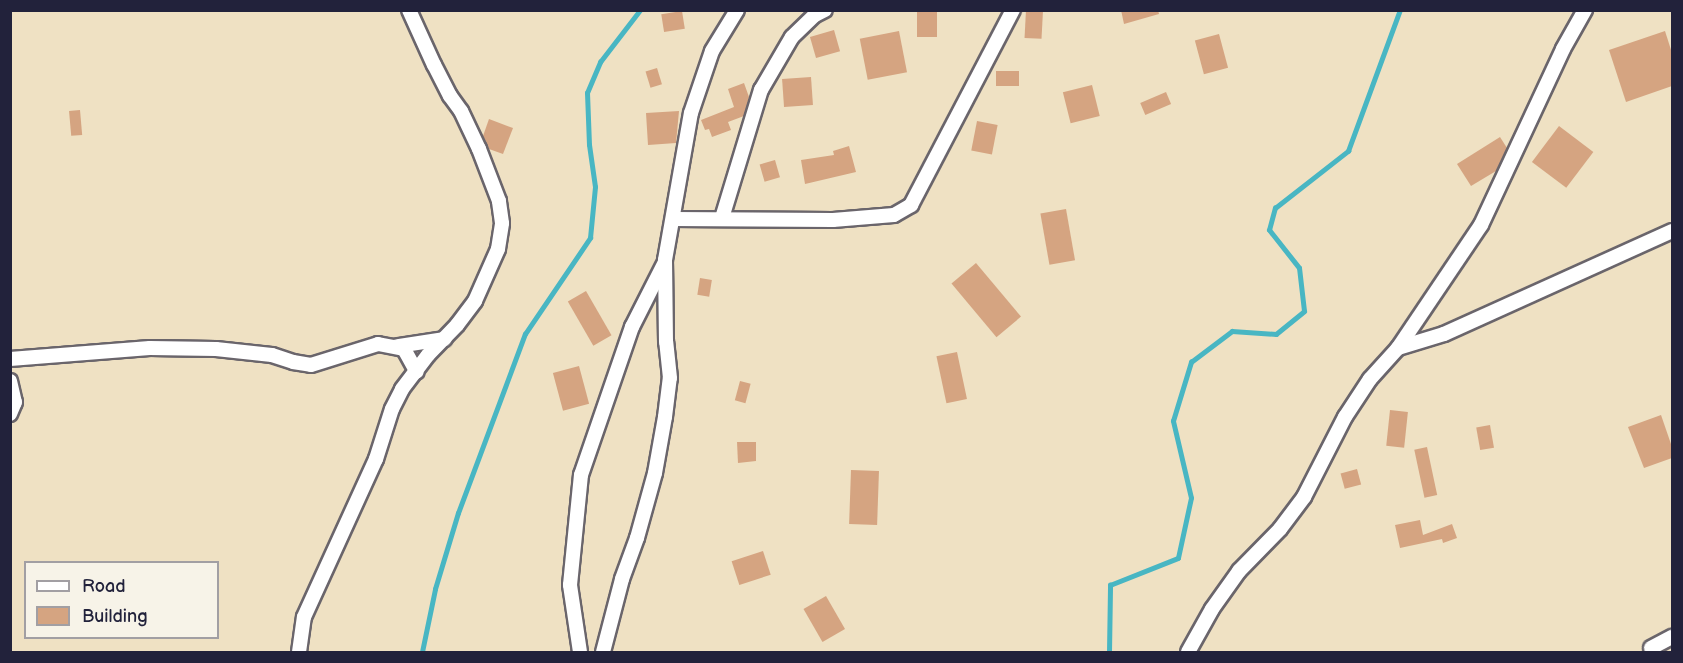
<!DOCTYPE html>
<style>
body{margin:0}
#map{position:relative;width:1683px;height:663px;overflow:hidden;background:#efe1c3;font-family:"Balsamiq Sans",sans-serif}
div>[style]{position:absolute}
.stream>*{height:4.5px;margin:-2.25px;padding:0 2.25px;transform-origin:2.25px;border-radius:2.25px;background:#48b6c3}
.building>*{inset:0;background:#d5a481;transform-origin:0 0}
.roads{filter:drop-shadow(2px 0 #6a656b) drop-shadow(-2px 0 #6a656b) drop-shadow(0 2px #6a656b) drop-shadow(0 -2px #6a656b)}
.street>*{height:14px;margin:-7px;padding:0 7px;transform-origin:7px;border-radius:7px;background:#fff}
span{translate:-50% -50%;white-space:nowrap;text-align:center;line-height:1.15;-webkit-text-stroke:4.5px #f7f3e8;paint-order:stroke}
.frame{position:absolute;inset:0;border:12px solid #22223b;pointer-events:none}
.legend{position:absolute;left:24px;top:561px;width:195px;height:78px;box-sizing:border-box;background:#f7f3e8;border:2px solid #a29fa3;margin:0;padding:8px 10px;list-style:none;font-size:18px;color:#22223b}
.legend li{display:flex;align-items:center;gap:12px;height:30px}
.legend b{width:30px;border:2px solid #a29fa3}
</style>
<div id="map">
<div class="stream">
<div style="left:422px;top:652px;width:64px;rotate:-78.3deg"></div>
<div style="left:435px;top:589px;width:79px;rotate:-73.2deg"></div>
<div style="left:458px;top:513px;width:191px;rotate:-69.5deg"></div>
<div style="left:525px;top:334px;width:116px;rotate:-55.9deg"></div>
<div style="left:590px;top:238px;width:51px;rotate:-84.4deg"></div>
<div style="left:595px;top:187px;width:42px;rotate:-98.1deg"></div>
<div style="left:589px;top:145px;width:52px;rotate:-92.2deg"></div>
<div style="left:587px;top:93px;width:34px;rotate:-67deg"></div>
<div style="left:600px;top:62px;width:66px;rotate:-52.4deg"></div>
<div style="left:1109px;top:652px;width:67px;rotate:-89.1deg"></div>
<div style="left:1110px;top:585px;width:73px;rotate:-21.7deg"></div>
<div style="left:1178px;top:558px;width:61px;rotate:-77.8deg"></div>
<div style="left:1191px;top:498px;width:79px;rotate:-103.2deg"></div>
<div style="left:1173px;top:421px;width:62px;rotate:-73deg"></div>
<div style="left:1191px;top:362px;width:51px;rotate:-37.1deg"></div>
<div style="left:1232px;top:331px;width:44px;rotate:3.9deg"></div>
<div style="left:1276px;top:334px;width:36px;rotate:-39deg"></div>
<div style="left:1304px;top:311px;width:43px;rotate:-96.6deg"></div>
<div style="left:1299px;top:268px;width:48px;rotate:-128.3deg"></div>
<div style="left:1269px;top:230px;width:23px;rotate:-75deg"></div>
<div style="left:1275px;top:208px;width:93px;rotate:-38deg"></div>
<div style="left:1348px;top:151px;width:150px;rotate:-69.8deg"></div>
</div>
<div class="building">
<div style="left:917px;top:10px;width:20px;height:27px"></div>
<div style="left:1026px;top:10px;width:17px;height:28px;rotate:3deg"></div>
<div style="clip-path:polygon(1121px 10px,1158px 10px,1159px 14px,1124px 24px)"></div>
<div style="left:682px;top:11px;width:18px;height:21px;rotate:81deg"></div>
<div style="left:834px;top:30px;width:22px;height:25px;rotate:74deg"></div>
<div style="left:899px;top:31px;width:42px;height:40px;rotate:79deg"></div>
<div style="clip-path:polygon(1665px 31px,1672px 53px,1672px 86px,1626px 102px,1609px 50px)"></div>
<div style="left:1219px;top:34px;width:35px;height:25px;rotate:75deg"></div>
<div style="left:657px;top:68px;width:17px;height:12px;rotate:73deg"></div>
<div style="left:1019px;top:71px;width:15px;height:23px;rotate:90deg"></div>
<div style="left:811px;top:77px;width:28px;height:29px;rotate:86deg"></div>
<div style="clip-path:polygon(744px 83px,749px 97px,744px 116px,728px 122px,731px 130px,712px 137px,709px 129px,705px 130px,701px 120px,734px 107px,728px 89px)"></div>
<div style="left:1092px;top:85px;width:32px;height:30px;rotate:76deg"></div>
<div style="left:1166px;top:92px;width:13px;height:28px;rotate:67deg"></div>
<div style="left:80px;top:110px;width:25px;height:11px;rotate:85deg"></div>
<div style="clip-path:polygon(679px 111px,676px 143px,648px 145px,646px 113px)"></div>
<div style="clip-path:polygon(489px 119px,513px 128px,503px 154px,489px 149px,483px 136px)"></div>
<div style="left:977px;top:121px;width:21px;height:30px;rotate:11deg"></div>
<div style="left:1559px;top:126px;width:43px;height:45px;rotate:37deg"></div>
<div style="clip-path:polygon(1500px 137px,1507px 148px,1496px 171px,1471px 186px,1457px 164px)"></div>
<div style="clip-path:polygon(849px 146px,856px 172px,805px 184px,801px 160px,834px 155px,833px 151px)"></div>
<div style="left:775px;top:160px;width:18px;height:16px;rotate:74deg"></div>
<div style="left:1066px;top:209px;width:52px;height:26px;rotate:80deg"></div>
<div style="left:976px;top:263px;width:70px;height:32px;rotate:50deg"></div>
<div style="left:700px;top:278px;width:12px;height:17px;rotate:9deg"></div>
<div style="left:586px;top:291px;width:51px;height:21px;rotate:60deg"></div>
<div style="left:957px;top:352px;width:48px;height:21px;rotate:78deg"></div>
<div style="left:579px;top:366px;width:39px;height:27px;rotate:75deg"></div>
<div style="left:740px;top:381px;width:11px;height:20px;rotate:15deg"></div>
<div style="left:1390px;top:410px;width:18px;height:36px;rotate:6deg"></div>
<div style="clip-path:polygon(1661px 415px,1672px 447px,1672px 458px,1644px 468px,1628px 427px)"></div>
<div style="left:1490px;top:425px;width:23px;height:14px;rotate:80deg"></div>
<div style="clip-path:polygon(737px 442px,756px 442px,756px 461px,738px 463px)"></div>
<div style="left:1427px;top:447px;width:49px;height:13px;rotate:78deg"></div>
<div style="left:1357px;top:469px;width:16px;height:17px;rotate:75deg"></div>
<div style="left:851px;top:470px;width:28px;height:54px;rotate:2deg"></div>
<div style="clip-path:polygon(1420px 520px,1423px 535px,1452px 524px,1457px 538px,1443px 543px,1442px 539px,1400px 548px,1395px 525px)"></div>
<div style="left:763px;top:551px;width:25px;height:33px;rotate:72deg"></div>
<div style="left:826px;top:596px;width:38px;height:26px;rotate:60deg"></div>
</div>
<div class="roads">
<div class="street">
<div style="left:722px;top:218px;width:134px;rotate:-73.1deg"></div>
<div style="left:761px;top:90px;width:61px;rotate:-59.7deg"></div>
<div style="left:792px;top:37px;width:32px;rotate:-44deg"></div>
<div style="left:815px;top:15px;width:11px;rotate:-27deg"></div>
<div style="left:673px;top:219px;width:160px;rotate:0.4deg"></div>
<div style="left:833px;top:220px;width:61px;rotate:-4.7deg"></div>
<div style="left:894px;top:215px;width:20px;rotate:-30deg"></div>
<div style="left:911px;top:205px;width:220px;rotate:-62.4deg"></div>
<div style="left:398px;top:346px;width:47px;rotate:-8.7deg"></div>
<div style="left:1398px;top:348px;width:48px;rotate:-16.9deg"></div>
<div style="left:1444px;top:334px;width:250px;rotate:-24.3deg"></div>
<div style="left:10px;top:359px;width:140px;rotate:-4.5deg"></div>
<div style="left:150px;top:348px;width:66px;rotate:0.9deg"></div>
<div style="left:216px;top:349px;width:56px;rotate:6.1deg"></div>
<div style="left:272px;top:355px;width:22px;rotate:18deg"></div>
<div style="left:293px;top:362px;width:18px;rotate:9deg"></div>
<div style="left:311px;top:365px;width:70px;rotate:-17.4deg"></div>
<div style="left:378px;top:344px;width:26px;rotate:11deg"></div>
<div style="left:404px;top:349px;width:26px;rotate:61deg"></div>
<div style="left:10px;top:381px;width:22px;rotate:77deg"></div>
<div style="left:15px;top:402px;width:13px;rotate:113deg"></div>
<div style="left:1651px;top:648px;width:24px;rotate:-28deg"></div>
<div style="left:299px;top:652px;width:35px;rotate:-82deg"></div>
<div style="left:304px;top:617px;width:174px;rotate:-65.5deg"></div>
<div style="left:376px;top:459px;width:52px;rotate:-72.3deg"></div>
<div style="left:392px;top:409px;width:22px;rotate:-63deg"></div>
<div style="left:402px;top:389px;width:43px;rotate:-52.6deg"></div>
<div style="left:428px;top:355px;width:42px;rotate:-46deg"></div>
<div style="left:457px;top:325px;width:30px;rotate:-53deg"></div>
<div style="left:475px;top:301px;width:57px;rotate:-66.1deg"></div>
<div style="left:498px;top:249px;width:26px;rotate:-81deg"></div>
<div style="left:502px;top:223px;width:22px;rotate:-98deg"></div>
<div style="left:499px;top:201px;width:56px;rotate:-111deg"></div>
<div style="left:479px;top:149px;width:42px;rotate:-115.3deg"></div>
<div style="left:461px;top:111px;width:19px;rotate:-126deg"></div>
<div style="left:450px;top:96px;width:35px;rotate:-117deg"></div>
<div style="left:434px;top:65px;width:60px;rotate:-114.4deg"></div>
<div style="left:580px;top:652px;width:68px;rotate:-98.5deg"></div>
<div style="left:570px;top:585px;width:111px;rotate:-84.3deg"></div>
<div style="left:581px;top:475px;width:157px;rotate:-71deg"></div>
<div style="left:632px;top:327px;width:71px;rotate:-63.1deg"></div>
<div style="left:603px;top:652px;width:75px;rotate:-75.4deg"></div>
<div style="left:622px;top:579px;width:44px;rotate:-69.9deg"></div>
<div style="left:637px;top:538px;width:67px;rotate:-74.5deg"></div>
<div style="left:655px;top:473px;width:57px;rotate:-79.9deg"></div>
<div style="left:665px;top:417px;width:39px;rotate:-83deg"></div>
<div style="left:670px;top:378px;width:36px;rotate:-96deg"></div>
<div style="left:666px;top:342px;width:82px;rotate:-90.7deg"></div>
<div style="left:665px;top:260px;width:149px;rotate:-80deg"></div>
<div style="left:691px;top:113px;width:65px;rotate:-71.3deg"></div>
<div style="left:712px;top:51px;width:48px;rotate:-58.6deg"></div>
<div style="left:1188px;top:652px;width:49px;rotate:-60.8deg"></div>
<div style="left:1212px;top:609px;width:47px;rotate:-54.6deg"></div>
<div style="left:1239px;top:571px;width:59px;rotate:-45.7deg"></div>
<div style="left:1280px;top:529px;width:40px;rotate:-53deg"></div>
<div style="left:1304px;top:497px;width:90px;rotate:-62.9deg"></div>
<div style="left:1345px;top:417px;width:45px;rotate:-56.7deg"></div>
<div style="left:1370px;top:379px;width:42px;rotate:-47.9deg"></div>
<div style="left:1398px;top:348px;width:148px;rotate:-56deg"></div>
<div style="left:1481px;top:225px;width:194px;rotate:-65deg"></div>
<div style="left:1563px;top:49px;width:45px;rotate:-60.6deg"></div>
</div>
</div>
<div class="frame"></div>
<ul class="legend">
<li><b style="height:8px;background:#fff"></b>Road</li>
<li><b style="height:16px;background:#d5a481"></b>Building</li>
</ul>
</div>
